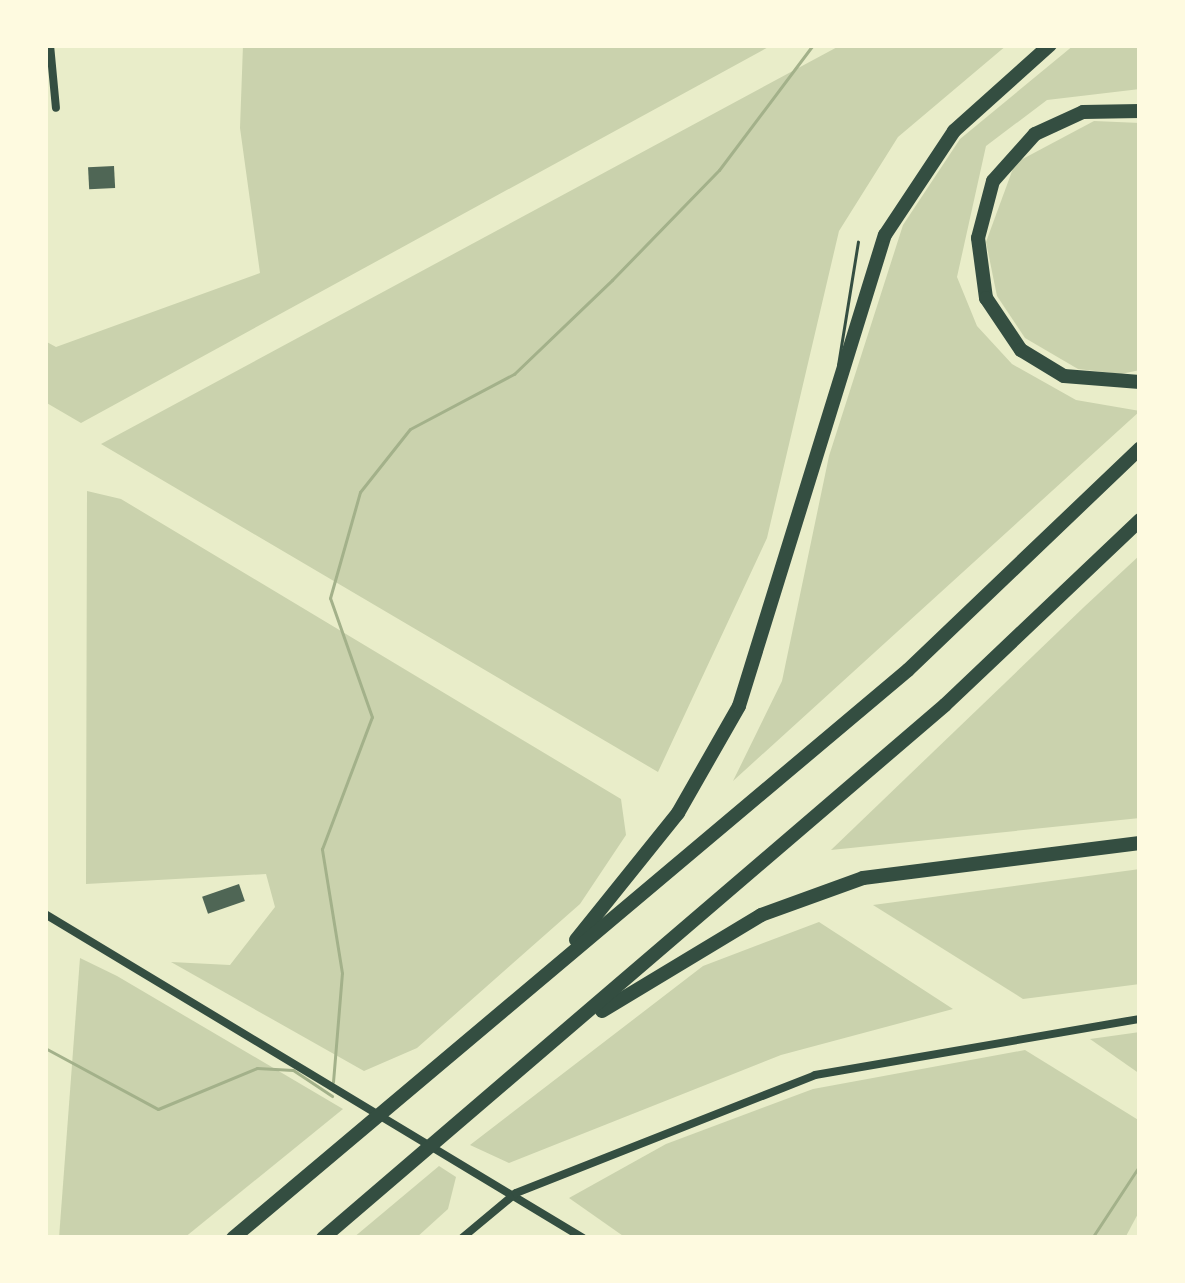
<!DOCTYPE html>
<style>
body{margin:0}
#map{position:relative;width:1185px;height:1283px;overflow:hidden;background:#e9edc9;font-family:"Asap Condensed",sans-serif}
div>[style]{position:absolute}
.green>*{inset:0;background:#cad2ad}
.stream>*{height:3px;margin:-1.5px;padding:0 1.5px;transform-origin:1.5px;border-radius:1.5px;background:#a3b18a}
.building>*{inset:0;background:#4f6655;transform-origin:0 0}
.service>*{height:3px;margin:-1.5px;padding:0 1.5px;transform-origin:1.5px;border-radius:1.5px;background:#344e41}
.minor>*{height:8px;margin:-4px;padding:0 4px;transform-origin:4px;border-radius:4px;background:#344e41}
.motorway>*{height:14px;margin:-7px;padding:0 7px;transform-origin:7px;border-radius:7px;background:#344e41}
span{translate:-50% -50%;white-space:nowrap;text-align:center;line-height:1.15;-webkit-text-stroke:10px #fefae0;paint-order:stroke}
.frame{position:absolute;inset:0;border:48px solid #fefae0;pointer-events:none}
</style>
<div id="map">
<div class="green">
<div style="clip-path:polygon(243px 45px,772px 45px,81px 423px,45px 402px,45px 341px,56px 347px,260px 273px,240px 128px)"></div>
<div style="clip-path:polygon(841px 45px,1007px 45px,898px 137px,839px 231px,767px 538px,658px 772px,101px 444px)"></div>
<div style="clip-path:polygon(1074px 45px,1140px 45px,1140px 89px,1047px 100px,986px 146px,957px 277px,977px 326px,1012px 364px,1076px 400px,1140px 411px,733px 781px,782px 681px,829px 456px,903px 225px,960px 139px)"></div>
<div style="clip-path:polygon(1094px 121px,1140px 123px,1140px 370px,1121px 374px,1078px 369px,1025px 338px,997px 296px,986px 242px,1015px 163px)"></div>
<div style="clip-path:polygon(87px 491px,121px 499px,621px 799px,626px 835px,580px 904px,417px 1048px,364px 1071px,171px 962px,230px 965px,275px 907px,266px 874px,86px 884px)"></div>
<div style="clip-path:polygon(1140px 555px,1140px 818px,831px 850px,1084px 607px)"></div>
<div style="clip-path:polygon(1140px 869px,1140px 984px,1023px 999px,873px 905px)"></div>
<div style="clip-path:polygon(819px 922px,953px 1009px,781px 1055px,509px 1163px,470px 1145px,703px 966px)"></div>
<div style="clip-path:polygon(80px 958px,117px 976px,343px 1109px,184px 1238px,59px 1238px)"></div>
<div style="clip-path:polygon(1140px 1032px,1140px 1074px,1090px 1039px)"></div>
<div style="clip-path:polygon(1025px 1050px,1140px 1121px,1140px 1210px,1125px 1238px,626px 1238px,569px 1198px,666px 1144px,813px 1089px)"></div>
<div style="clip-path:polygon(439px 1166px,456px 1177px,448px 1209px,416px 1238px,353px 1238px)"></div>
</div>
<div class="stream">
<div style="left:45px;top:1048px;width:128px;rotate:28.4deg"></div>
<div style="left:158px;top:1109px;width:107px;rotate:-22.5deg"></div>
<div style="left:257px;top:1068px;width:36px;rotate:3deg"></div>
<div style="left:293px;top:1070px;width:47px;rotate:33.7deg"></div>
<div style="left:333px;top:1082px;width:109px;rotate:-85.3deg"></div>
<div style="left:342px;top:973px;width:126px;rotate:-99.2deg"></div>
<div style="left:322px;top:849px;width:141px;rotate:-69.3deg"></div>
<div style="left:372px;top:717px;width:126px;rotate:-109.4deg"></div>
<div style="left:330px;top:598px;width:110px;rotate:-74.2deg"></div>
<div style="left:360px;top:492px;width:80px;rotate:-51.6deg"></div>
<div style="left:410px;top:429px;width:118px;rotate:-27.9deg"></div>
<div style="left:514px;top:374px;width:136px;rotate:-43.8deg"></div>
<div style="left:612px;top:280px;width:153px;rotate:-45.8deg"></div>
<div style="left:719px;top:170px;width:156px;rotate:-53.1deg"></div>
<div style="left:1092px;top:1238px;width:87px;rotate:-56.7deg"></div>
</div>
<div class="building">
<div style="left:114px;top:166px;width:22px;height:26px;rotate:87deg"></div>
<div style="left:239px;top:884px;width:18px;height:39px;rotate:71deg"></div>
</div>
<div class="service">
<div style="left:838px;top:365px;width:125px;rotate:-80.8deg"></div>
<div style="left:45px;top:1013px;width:22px;rotate:90deg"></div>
</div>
<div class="minor">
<div style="left:50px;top:45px;width:63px;rotate:84.6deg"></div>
<div style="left:45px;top:914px;width:628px;rotate:31.06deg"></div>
<div style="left:462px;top:1238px;width:70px;rotate:-39.8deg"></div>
<div style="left:516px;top:1193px;width:321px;rotate:-21.5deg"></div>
<div style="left:815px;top:1075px;width:330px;rotate:-9.8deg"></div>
</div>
<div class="motorway">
<div style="left:1140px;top:111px;width:57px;rotate:179deg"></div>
<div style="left:1083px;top:112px;width:53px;rotate:155.4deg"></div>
<div style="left:1035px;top:134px;width:63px;rotate:131.8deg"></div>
<div style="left:993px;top:181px;width:59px;rotate:104.7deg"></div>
<div style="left:978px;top:238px;width:61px;rotate:82.4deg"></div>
<div style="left:986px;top:298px;width:63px;rotate:56.1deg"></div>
<div style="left:1021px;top:350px;width:50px;rotate:31.2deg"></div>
<div style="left:1064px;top:376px;width:76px;rotate:4.5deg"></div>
<div style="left:576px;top:940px;width:163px;rotate:-51.2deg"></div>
<div style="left:678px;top:813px;width:123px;rotate:-60.3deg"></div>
<div style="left:739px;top:706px;width:493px;rotate:-72.8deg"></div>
<div style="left:885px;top:235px;width:125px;rotate:-56.4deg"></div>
<div style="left:954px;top:131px;width:129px;rotate:-41.9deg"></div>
<div style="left:602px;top:1011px;width:186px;rotate:-31.1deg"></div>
<div style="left:761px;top:915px;width:109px;rotate:-19.9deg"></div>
<div style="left:863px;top:878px;width:279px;rotate:-7.2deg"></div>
<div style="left:233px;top:1238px;width:882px;rotate:-40.08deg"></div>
<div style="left:908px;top:670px;width:321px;rotate:-43.7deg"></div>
<div style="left:323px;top:1238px;width:819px;rotate:-40.59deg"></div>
<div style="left:945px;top:705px;width:269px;rotate:-43.5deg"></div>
</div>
<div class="frame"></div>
</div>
